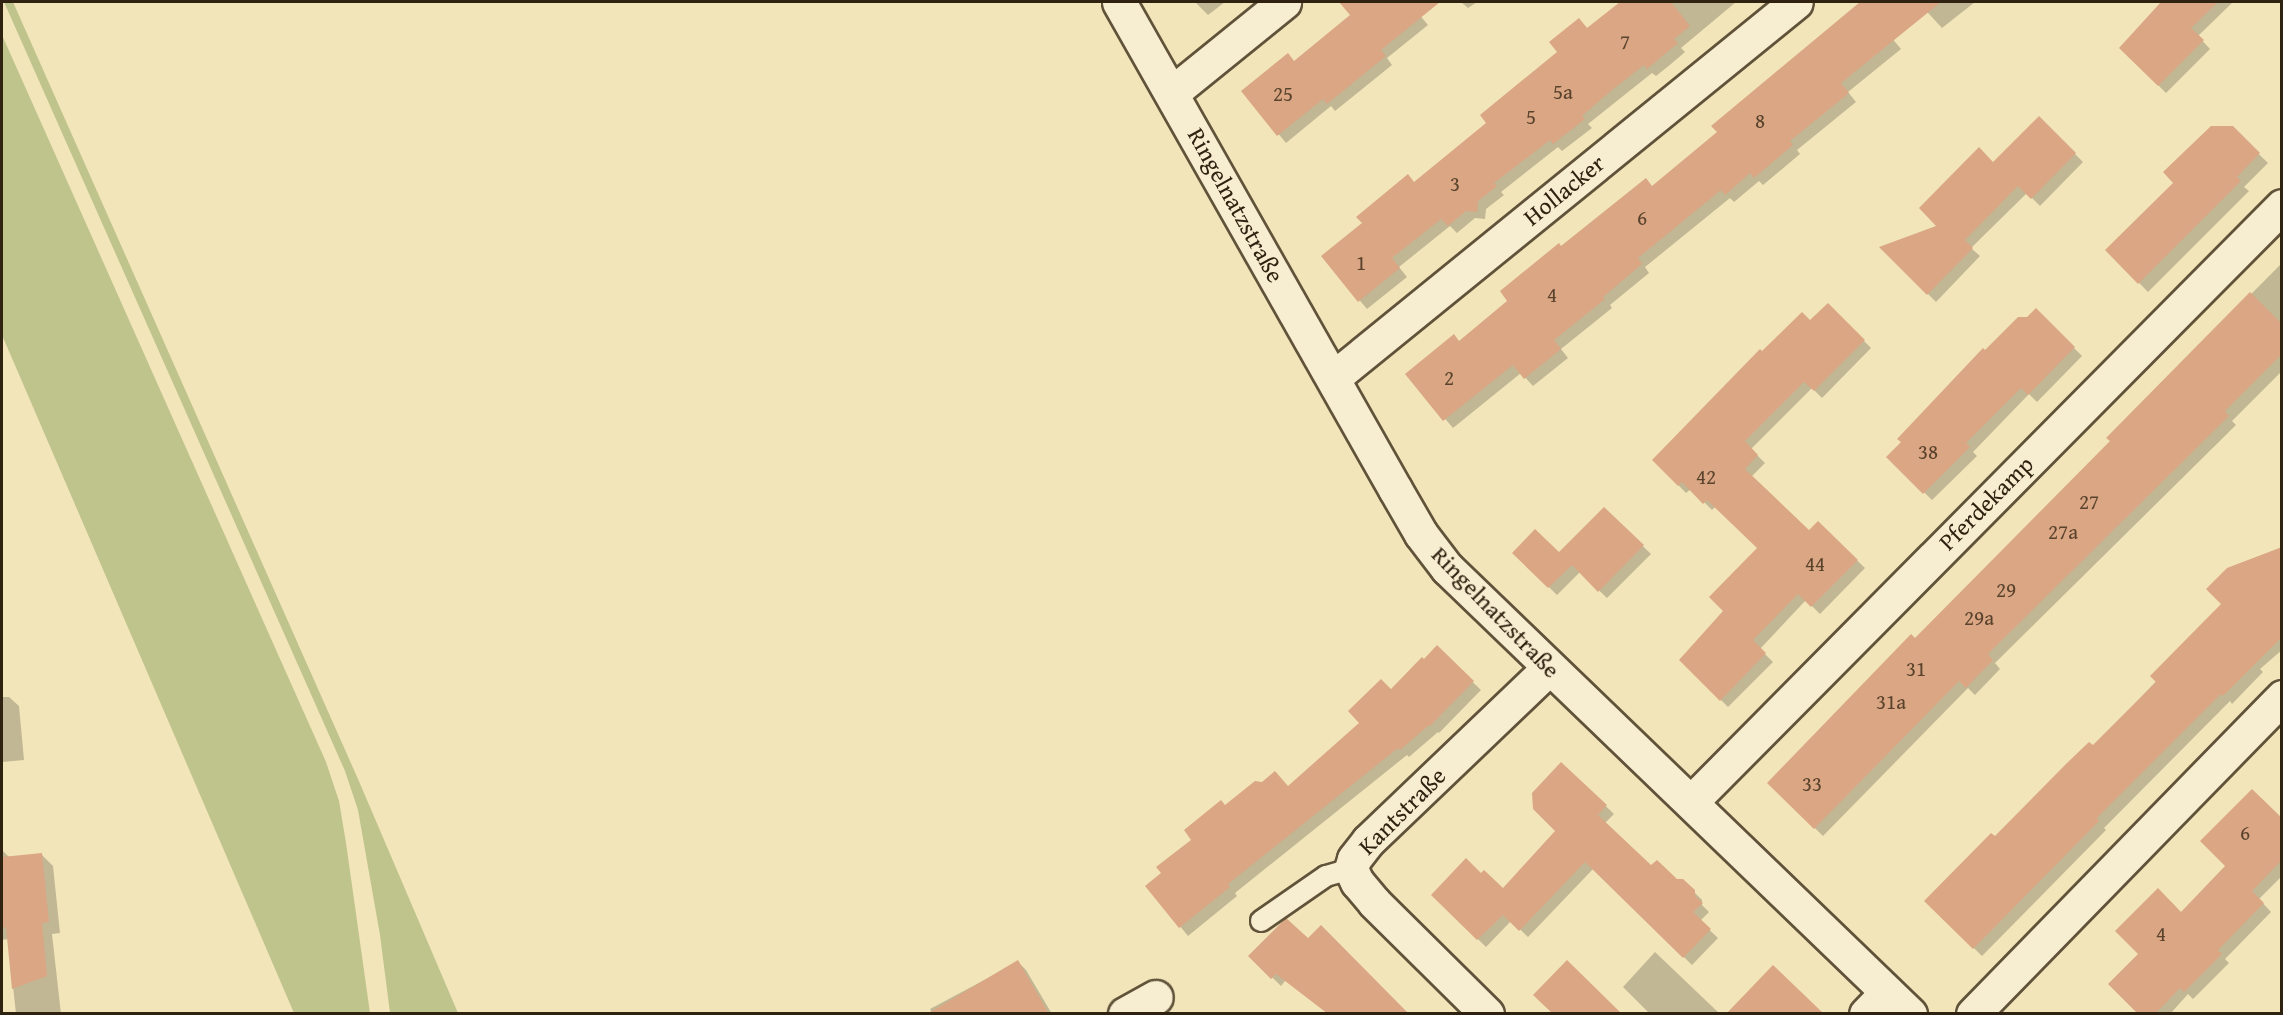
<!DOCTYPE html>
<meta charset="utf-8">
<style>
body{margin:0}
#map{position:relative;width:2283px;height:1015px;overflow:hidden;background:#f2e5b9;font-family:"Gentium Book Plus",serif}
div>[style]{position:absolute}
.green>*{inset:0;background:#bfc38c}
.shadow>*{inset:0;background:#0003}
.building>*{inset:0;background:#daa684}
.roads{filter:drop-shadow(2px 0 #60533a) drop-shadow(-2px 0 #60533a) drop-shadow(0 2px #60533a) drop-shadow(0 -2px #60533a)}
.lane>*{height:20px;margin:-10px;padding:0 10px;transform-origin:10px;border-radius:10px;background:#f7eed2}
.street>*{height:33px;margin:-16.5px;padding:0 16.5px;transform-origin:16.5px;border-radius:16.5px;background:#f7eed2}
span{translate:-50% -50%;white-space:nowrap;text-align:center;line-height:1.15;-webkit-text-stroke:6px #f7eed2;paint-order:stroke}
.number-label{font-size:21px;color:#5a432d}
.number-label span{-webkit-text-stroke-width:0}
.street-label{font-size:24px;color:#302210}
.frame{position:absolute;inset:0;border:3px solid #302210;pointer-events:none}
</style>
<div id="map">
<div class="green">
<div style="clip-path:polygon(4px 2px,13px 2px,358px 779px,458px 1013px,390px 1013px,380px 935px,358px 810px,345px 771px)"></div>
<div style="clip-path:polygon(2px 35px,326px 762px,339px 801px,346px 843px,370px 1013px,294px 1013px,2px 335px)"></div>
</div>
<div class="shadow">
<div style="clip-path:polygon(1195px 2px,1225px 2px,1208px 15px)"></div>
<div style="clip-path:polygon(1350px 2px,1409px 2px,1428px 25px,1387px 58px,1392px 65px,1335px 111px,1331px 106px,1286px 143px,1243px 91px,1295px 62px,1352px 16px,1344px 6px)"></div>
<div style="clip-path:polygon(1461px 2px,1477px 2px,1468px 8px)"></div>
<div style="clip-path:polygon(1622px 2px,1736px 2px,1681px 48px,1685px 52px,1671px 64px,1656px 76px,1652px 73px,1588px 124px,1592px 128px,1562px 151px,1558px 147px,1501px 192px,1504px 195px,1486px 209px,1485px 219px,1475px 218px,1457px 233px,1450px 226px,1399px 267px,1407px 277px,1367px 309px,1323px 257px,1488px 123px,1559px 52px,1579px 20px,1588px 29px)"></div>
<div style="clip-path:polygon(1862px 2px,1901px 49px,1848px 92px,1856px 102px,1797px 150px,1800px 154px,1763px 185px,1759px 181px,1734px 202px,1730px 198px,1645px 267px,1649px 273px,1610px 305px,1612px 308px,1561px 349px,1568px 358px,1533px 386px,1521px 373px,1453px 428px,1407px 374px,1454px 336px,1460px 342px,1510px 301px,1562px 248px,1653px 187px,1719px 133px,1713px 126px)"></div>
<div style="clip-path:polygon(1918px 2px,1975px 2px,1942px 28px)"></div>
<div style="clip-path:polygon(2163px 2px,2233px 2px,2198px 36px,2210px 49px,2166px 93px,2121px 48px)"></div>
<div style="clip-path:polygon(2039px 118px,2083px 162px,2040px 206px,2027px 193px,1971px 248px,1980px 256px,1936px 302px,1882px 248px,1939px 226px,1993px 164px)"></div>
<div style="clip-path:polygon(2232px 128px,2268px 163px,2244px 187px,2249px 191px,2148px 292px,2107px 250px)"></div>
<div style="clip-path:polygon(2282px 263px,2282px 371px,2232px 421px,2236px 425px,1995px 663px,2000px 669px,1975px 695px,1968px 688px,1823px 836px,1769px 783px,1915px 640px,2112px 441px,2108px 438px)"></div>
<div style="clip-path:polygon(1828px 305px,1871px 348px,1822px 398px,1812px 388px,1751px 449px,1765px 463px,1751px 477px,1809px 532px,1818px 523px,1865px 568px,1820px 614px,1806px 600px,1760px 649px,1773px 662px,1728px 707px,1681px 660px,1725px 611px,1759px 548px,1716px 506px,1712px 510px,1691px 489px,1686px 493px,1654px 460px,1762px 354px,1810px 323px)"></div>
<div style="clip-path:polygon(2036px 310px,2082px 356px,2037px 402px,2029px 394px,1973px 452px,1977px 456px,1932px 500px,1888px 457px)"></div>
<div style="clip-path:polygon(1604px 509px,1651px 554px,1607px 598px,1580px 572px,1557px 595px,1514px 553px,1559px 554px)"></div>
<div style="clip-path:polygon(2282px 548px,2282px 650px,2260px 669px,2263px 672px,2232px 704px,2230px 701px,2104px 828px,2106px 830px,1982px 956px,1926px 901px,2093px 748px)"></div>
<div style="clip-path:polygon(1437px 648px,1481px 690px,1439px 733px,1438px 732px,1409px 757px,1407px 755px,1235px 893px,1237px 896px,1188px 936px,1147px 886px,1163px 874px,1225px 807px,1288px 787px,1361px 723px)"></div>
<div style="clip-path:polygon(2px 697px,9px 697px,19px 706px,24px 760px,2px 762px)"></div>
<div style="clip-path:polygon(1562px 764px,1614px 814px,1605px 823px,1652px 868px,1677px 881px,1682px 880px,1702px 900px,1702px 905px,1709px 912px,1700px 921px,1718px 938px,1692px 965px,1594px 868px,1528px 937px,1511px 921px,1486px 947px,1433px 895px,1481px 875px,1503px 890px,1557px 831px)"></div>
<div style="clip-path:polygon(2282px 820px,2282px 876px,2259px 899px,2271px 912px,2225px 959px,2229px 963px,2193px 999px,2188px 994px,2170px 1014px,2140px 1014px,2181px 914px)"></div>
<div style="clip-path:polygon(2px 850px,10px 858px,42px 855px,53px 866px,60px 933px,52px 934px,61px 1014px,16px 1014px,8px 939px,2px 940px)"></div>
<div style="clip-path:polygon(1286px 920px,1285px 981px,1281px 986px,1250px 956px)"></div>
<div style="clip-path:polygon(1655px 952px,1720px 1014px,1650px 1014px,1623px 987px)"></div>
<div style="clip-path:polygon(1018px 962px,1026px 970px,1052px 1014px,932px 1014px,930px 1009px)"></div>
</div>
<div class="building">
<div style="clip-path:polygon(1339px 2px,1440px 2px,1381px 50px,1386px 56px,1327px 104px,1323px 99px,1277px 136px,1241px 91px,1288px 53px,1294px 61px,1350px 15px)"></div>
<div style="clip-path:polygon(1620px 2px,1671px 2px,1690px 26px,1674px 39px,1678px 43px,1647px 69px,1644px 65px,1612px 90px,1582px 116px,1585px 119px,1553px 144px,1550px 140px,1494px 183px,1497px 186px,1478px 201px,1477px 212px,1466px 211px,1448px 226px,1441px 219px,1392px 258px,1400px 268px,1358px 302px,1321px 256px,1362px 223px,1356px 217px,1408px 174px,1414px 182px,1486px 123px,1480px 115px,1557px 52px,1549px 42px,1579px 18px,1587px 28px)"></div>
<div style="clip-path:polygon(1860px 2px,1941px 2px,1841px 83px,1849px 93px,1790px 141px,1793px 145px,1754px 178px,1750px 173px,1725px 195px,1721px 190px,1638px 258px,1642px 264px,1603px 297px,1605px 299px,1554px 340px,1561px 349px,1524px 379px,1513px 365px,1443px 421px,1405px 374px,1454px 334px,1459px 341px,1507px 301px,1500px 291px,1559px 243px,1561px 246px,1646px 178px,1652px 186px,1717px 132px,1711px 126px)"></div>
<div style="clip-path:polygon(2161px 2px,2218px 2px,2191px 28px,2204px 40px,2158px 86px,2119px 48px)"></div>
<div style="clip-path:polygon(2039px 116px,2076px 153px,2031px 199px,2018px 186px,1965px 240px,1973px 248px,1927px 295px,1879px 247px,1936px 226px,1919px 208px,1979px 147px,1993px 162px)"></div>
<div style="clip-path:polygon(2211px 126px,2233px 126px,2260px 153px,2237px 177px,2241px 181px,2138px 284px,2105px 250px,2173px 183px,2163px 172px)"></div>
<div style="clip-path:polygon(2250px 292px,2282px 324px,2282px 354px,2225px 411px,2229px 416px,1988px 654px,1993px 660px,1966px 688px,1959px 681px,1814px 829px,1767px 783px,1911px 634px,1915px 638px,2110px 441px,2106px 438px)"></div>
<div style="clip-path:polygon(1828px 303px,1865px 340px,1814px 391px,1804px 382px,1745px 441px,1758px 455px,1745px 469px,1809px 530px,1818px 521px,1858px 560px,1811px 607px,1798px 594px,1753px 640px,1766px 653px,1720px 701px,1679px 660px,1723px 611px,1709px 597px,1757px 548px,1707px 500px,1703px 504px,1682px 482px,1678px 486px,1652px 460px,1760px 349px,1762px 351px,1802px 312px,1810px 320px)"></div>
<div style="clip-path:polygon(2036px 308px,2075px 347px,2028px 395px,2021px 388px,1966px 443px,1970px 447px,1923px 494px,1886px 457px,1901px 442px,1897px 439px,1983px 348px,1985px 350px,2018px 317px,2027px 317px)"></div>
<div style="clip-path:polygon(1604px 507px,1644px 545px,1598px 592px,1572px 565px,1548px 588px,1512px 553px,1535px 529px,1559px 552px)"></div>
<div style="clip-path:polygon(2282px 547px,2282px 637px,2223px 696px,2221px 694px,2097px 818px,2099px 821px,1973px 949px,1924px 901px,1991px 833px,1995px 836px,2066px 764px,2089px 742px,2093px 745px,2156px 682px,2150px 676px,2221px 604px,2206px 589px,2227px 568px)"></div>
<div style="clip-path:polygon(1437px 645px,1474px 681px,1430px 726px,1429px 725px,1400px 750px,1398px 748px,1228px 884px,1230px 887px,1179px 928px,1145px 886px,1161px 873px,1156px 867px,1191px 840px,1184px 830px,1221px 800px,1225px 805px,1255px 781px,1262px 782px,1275px 771px,1288px 786px,1359px 723px,1348px 711px,1381px 679px,1391px 689px,1422px 657px,1424px 659px)"></div>
<div style="clip-path:polygon(1561px 762px,1607px 805px,1598px 815px,1651px 865px,1657px 860px,1677px 879px,1683px 879px,1695px 890px,1695px 896px,1703px 903px,1693px 912px,1711px 929px,1683px 958px,1585px 862px,1519px 931px,1503px 915px,1477px 940px,1431px 895px,1466px 858px,1481px 873px,1484px 870px,1503px 888px,1555px 831px,1533px 809px,1532px 793px)"></div>
<div style="clip-path:polygon(2252px 789px,2282px 818px,2282px 860px,2252px 891px,2264px 903px,2218px 950px,2222px 954px,2184px 992px,2180px 988px,2155px 1014px,2138px 1014px,2108px 984px,2138px 954px,2115px 931px,2158px 888px,2181px 912px,2225px 866px,2200px 841px)"></div>
<div style="clip-path:polygon(42px 853px,49px 922px,42px 923px,47px 976px,12px 989px,6px 927px,2px 928px,2px 857px)"></div>
<div style="clip-path:polygon(1286px 918px,1308px 938px,1321px 925px,1409px 1014px,1328px 1014px,1276px 974px,1271px 979px,1248px 956px)"></div>
<div style="clip-path:polygon(1018px 960px,1049px 1014px,927px 1014px)"></div>
<div style="clip-path:polygon(1567px 960px,1622px 1014px,1553px 1014px,1533px 995px)"></div>
<div style="clip-path:polygon(1773px 965px,1824px 1014px,1726px 1014px)"></div>
</div>
<div class="roads">
<div class="lane">
<div style="left:1261px;top:921px;width:79px;rotate:-34.7deg"></div>
<div style="left:1326px;top:876px;width:26px;rotate:-16deg"></div>
</div>
<div class="street">
<div style="left:1119px;top:2px;width:560px;rotate:60.46deg"></div>
<div style="left:1395px;top:489px;width:52px;rotate:60deg"></div>
<div style="left:1421px;top:534px;width:43px;rotate:52.6deg"></div>
<div style="left:1447px;top:568px;width:643px;rotate:43.93deg"></div>
<div style="left:1173px;top:92px;width:143px;rotate:-39deg"></div>
<div style="left:1333px;top:378px;width:596px;rotate:-39.08deg"></div>
<div style="left:1691px;top:802px;width:839px;rotate:-45.24deg"></div>
<div style="left:1125px;top:1014px;width:35px;rotate:-29deg"></div>
<div style="left:1487px;top:1014px;width:159px;rotate:-135.3deg"></div>
<div style="left:1374px;top:902px;width:26px;rotate:-130deg"></div>
<div style="left:1357px;top:882px;width:14px;rotate:-115deg"></div>
<div style="left:1351px;top:869px;width:10px;rotate:-73deg"></div>
<div style="left:1354px;top:859px;width:23px;rotate:-52deg"></div>
<div style="left:1368px;top:841px;width:250px;rotate:-43.7deg"></div>
<div style="left:1866px;top:1014px;width:30px;rotate:-46deg"></div>
<div style="left:1973px;top:1014px;width:443px;rotate:-45.7deg"></div>
</div>
</div>
<div class="number-label">
<span style="left:1625px;top:42px">7</span>
<span style="left:1563px;top:92px">5a</span>
<span style="left:1283px;top:94px">25</span>
<span style="left:1531px;top:117px">5</span>
<span style="left:1760px;top:121px">8</span>
<span style="left:1455px;top:184px">3</span>
<span style="left:1642px;top:218px">6</span>
<span style="left:1361px;top:263px">1</span>
<span style="left:1552px;top:295px">4</span>
<span style="left:1449px;top:378px">2</span>
<span style="left:1928px;top:452px">38</span>
<span style="left:1706px;top:477px">42</span>
<span style="left:2089px;top:502px">27</span>
<span style="left:2063px;top:532px">27a</span>
<span style="left:1815px;top:564px">44</span>
<span style="left:2006px;top:590px">29</span>
<span style="left:1979px;top:618px">29a</span>
<span style="left:1916px;top:669px">31</span>
<span style="left:1891px;top:702px">31a</span>
<span style="left:1812px;top:784px">33</span>
<span style="left:2245px;top:833px">6</span>
<span style="left:2161px;top:934px">4</span>
</div>
<div class="street-label">
<span style="left:1564px;top:190px;rotate:-39deg">Hollacker</span>
<span style="left:1236px;top:205px;rotate:61deg">Ringelnatzstraße</span>
<span style="left:1986px;top:503px;rotate:-45deg">Pferdekamp</span>
<span style="left:1496px;top:612px;rotate:46deg">Ringelnatzstraße</span>
<span style="left:1402px;top:811px;rotate:-45deg">Kantstraße</span>
</div>
<div class="frame"></div>
</div>
